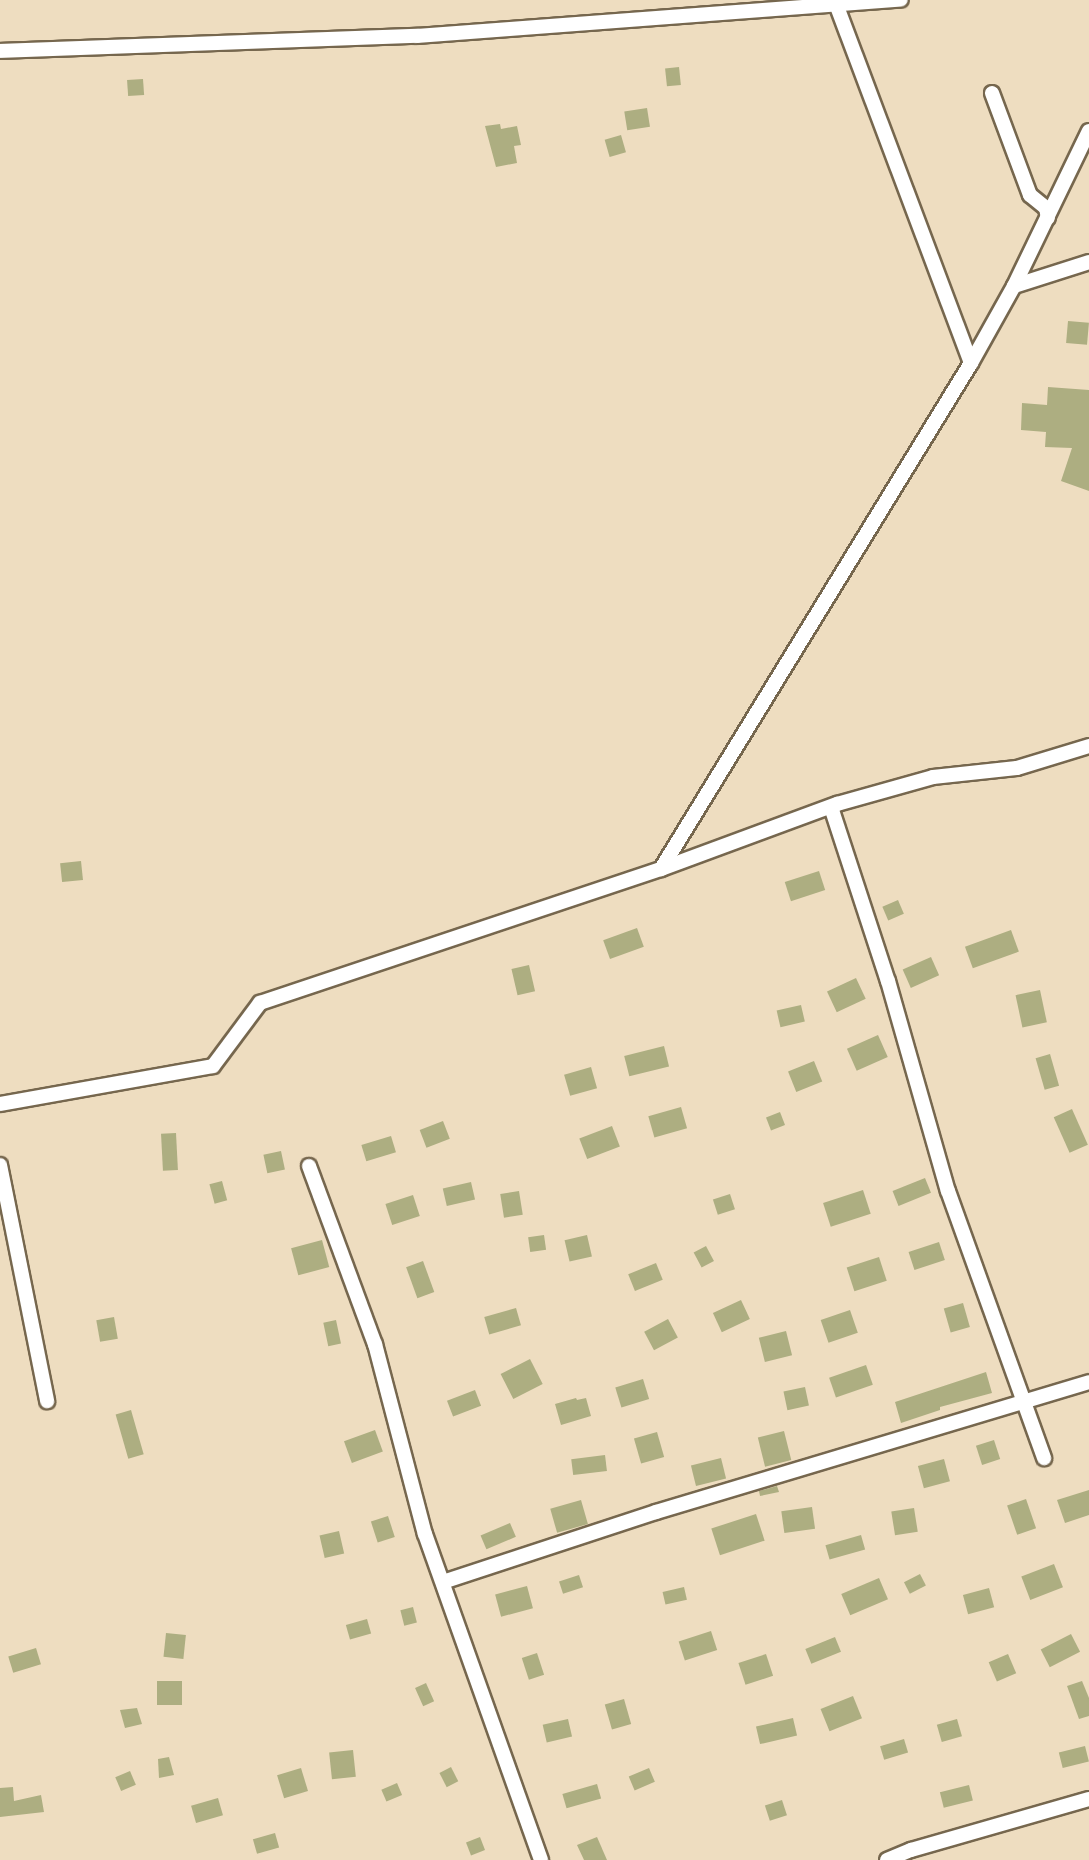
<!DOCTYPE html>
<style>
body{margin:0}
#map{position:relative;width:1089px;height:1860px;overflow:hidden;background:#eeddc0;font-family:"Open Sans",sans-serif}
div>[style]{position:absolute}
.building>*{inset:0;background:#adae81;transform-origin:0 0}
.roads{filter:drop-shadow(2px 0 #76674e) drop-shadow(-2px 0 #76674e) drop-shadow(0 2px #76674e) drop-shadow(0 -2px #76674e)}
.minor>*{height:14px;margin:-7px;padding:0 7px;transform-origin:7px;border-radius:7px;background:#fff}
span{translate:-50% -50%;white-space:nowrap;text-align:center;line-height:1.15;-webkit-text-stroke:5px #eeddc0;paint-order:stroke}
</style>
<div id="map">
<div class="building">
<div style="left:679px;top:67px;width:18px;height:14px;rotate:84deg"></div>
<div style="left:143px;top:79px;width:16px;height:16px;rotate:86deg"></div>
<div style="left:647px;top:108px;width:19px;height:23px;rotate:81deg"></div>
<div style="clip-path:polygon(500px 124px,501px 129px,517px 126px,521px 145px,514px 146px,517px 163px,496px 167px,485px 126px)"></div>
<div style="left:621px;top:135px;width:18px;height:17px;rotate:74deg"></div>
<div style="left:1068px;top:321px;width:21px;height:22px;rotate:5deg"></div>
<div style="clip-path:polygon(1048px 387px,1089px 390px,1089px 491px,1061px 481px,1072px 448px,1045px 447px,1046px 432px,1021px 430px,1022px 403px,1047px 405px)"></div>
<div style="left:81px;top:861px;width:19px;height:21px;rotate:84deg"></div>
<div style="left:819px;top:871px;width:20px;height:36px;rotate:72deg"></div>
<div style="left:898px;top:900px;width:15px;height:17px;rotate:67deg"></div>
<div style="left:637px;top:928px;width:20px;height:36px;rotate:70deg"></div>
<div style="left:1011px;top:930px;width:23px;height:49px;rotate:70deg"></div>
<div style="left:931px;top:957px;width:20px;height:31px;rotate:66deg"></div>
<div style="left:529px;top:965px;width:27px;height:18px;rotate:77deg"></div>
<div style="left:856px;top:978px;width:23px;height:32px;rotate:65deg"></div>
<div style="left:1040px;top:990px;width:33px;height:25px;rotate:78deg"></div>
<div style="left:801px;top:1005px;width:17px;height:25px;rotate:77deg"></div>
<div style="left:878px;top:1035px;width:24px;height:34px;rotate:66deg"></div>
<div style="left:664px;top:1046px;width:21px;height:41px;rotate:76deg"></div>
<div style="left:1050px;top:1054px;width:33px;height:15px;rotate:74deg"></div>
<div style="left:814px;top:1061px;width:22px;height:28px;rotate:68deg"></div>
<div style="left:591px;top:1067px;width:22px;height:28px;rotate:74deg"></div>
<div style="left:681px;top:1107px;width:22px;height:34px;rotate:74deg"></div>
<div style="left:1072px;top:1109px;width:39px;height:20px;rotate:66deg"></div>
<div style="left:780px;top:1112px;width:14px;height:15px;rotate:69deg"></div>
<div style="left:443px;top:1121px;width:19px;height:25px;rotate:69deg"></div>
<div style="left:612px;top:1126px;width:22px;height:35px;rotate:69deg"></div>
<div style="left:176px;top:1133px;width:37px;height:15px;rotate:87deg"></div>
<div style="left:391px;top:1136px;width:17px;height:31px;rotate:73deg"></div>
<div style="left:281px;top:1151px;width:19px;height:18px;rotate:78deg"></div>
<div style="left:925px;top:1178px;width:16px;height:35px;rotate:68deg"></div>
<div style="left:222px;top:1181px;width:20px;height:13px;rotate:75deg"></div>
<div style="left:471px;top:1182px;width:18px;height:29px;rotate:77deg"></div>
<div style="left:863px;top:1190px;width:25px;height:42px;rotate:72deg"></div>
<div style="left:519px;top:1191px;width:24px;height:19px;rotate:81deg"></div>
<div style="left:730px;top:1194px;width:16px;height:18px;rotate:72deg"></div>
<div style="left:413px;top:1195px;width:22px;height:29px;rotate:72deg"></div>
<div style="left:544px;top:1235px;width:15px;height:16px;rotate:82deg"></div>
<div style="left:587px;top:1235px;width:22px;height:23px;rotate:77deg"></div>
<div style="left:322px;top:1240px;width:28px;height:32px;rotate:75deg"></div>
<div style="left:939px;top:1242px;width:19px;height:32px;rotate:72deg"></div>
<div style="left:706px;top:1246px;width:17px;height:14px;rotate:62deg"></div>
<div style="left:879px;top:1257px;width:25px;height:34px;rotate:72deg"></div>
<div style="left:423px;top:1261px;width:33px;height:18px;rotate:70deg"></div>
<div style="left:656px;top:1263px;width:18px;height:30px;rotate:68deg"></div>
<div style="left:741px;top:1300px;width:21px;height:31px;rotate:65deg"></div>
<div style="left:963px;top:1303px;width:25px;height:20px;rotate:74deg"></div>
<div style="left:516px;top:1308px;width:18px;height:33px;rotate:74deg"></div>
<div style="left:850px;top:1310px;width:24px;height:31px;rotate:71deg"></div>
<div style="left:114px;top:1317px;width:22px;height:18px;rotate:80deg"></div>
<div style="left:668px;top:1319px;width:21px;height:27px;rotate:62deg"></div>
<div style="left:336px;top:1320px;width:24px;height:13px;rotate:78deg"></div>
<div style="left:786px;top:1331px;width:25px;height:28px;rotate:76deg"></div>
<div style="left:530px;top:1359px;width:28px;height:33px;rotate:63deg"></div>
<div style="left:866px;top:1365px;width:21px;height:39px;rotate:71deg"></div>
<div style="clip-path:polygon(986px 1372px,992px 1393px,940px 1407px,940px 1410px,901px 1423px,895px 1402px)"></div>
<div style="left:643px;top:1379px;width:21px;height:29px;rotate:73deg"></div>
<div style="left:805px;top:1387px;width:19px;height:22px;rotate:78deg"></div>
<div style="left:475px;top:1390px;width:17px;height:30px;rotate:69deg"></div>
<div style="clip-path:polygon(576px 1398px,577px 1400px,586px 1398px,591px 1416px,561px 1425px,555px 1404px)"></div>
<div style="left:131px;top:1410px;width:46px;height:16px;rotate:74deg"></div>
<div style="left:375px;top:1430px;width:23px;height:33px;rotate:70deg"></div>
<div style="left:784px;top:1431px;width:30px;height:27px;rotate:76deg"></div>
<div style="left:657px;top:1432px;width:26px;height:24px;rotate:74deg"></div>
<div style="left:994px;top:1440px;width:20px;height:19px;rotate:72deg"></div>
<div style="left:605px;top:1455px;width:16px;height:34px;rotate:83deg"></div>
<div style="left:721px;top:1458px;width:21px;height:31px;rotate:76deg"></div>
<div style="left:944px;top:1459px;width:23px;height:27px;rotate:75deg"></div>
<div style="clip-path:polygon(777px 1486px,779px 1492px,760px 1496px,759px 1491px)"></div>
<div style="clip-path:polygon(1089px 1490px,1089px 1515px,1065px 1523px,1057px 1500px)"></div>
<div style="left:1026px;top:1499px;width:31px;height:20px;rotate:71deg"></div>
<div style="left:581px;top:1500px;width:25px;height:32px;rotate:74deg"></div>
<div style="left:812px;top:1507px;width:22px;height:31px;rotate:82deg"></div>
<div style="left:914px;top:1508px;width:24px;height:23px;rotate:81deg"></div>
<div style="left:756px;top:1514px;width:28px;height:47px;rotate:72deg"></div>
<div style="left:388px;top:1516px;width:22px;height:18px;rotate:72deg"></div>
<div style="left:510px;top:1523px;width:15px;height:32px;rotate:67deg"></div>
<div style="left:339px;top:1531px;width:23px;height:20px;rotate:77deg"></div>
<div style="left:861px;top:1535px;width:15px;height:37px;rotate:74deg"></div>
<div style="left:1054px;top:1564px;width:25px;height:35px;rotate:69deg"></div>
<div style="left:920px;top:1574px;width:13px;height:18px;rotate:63deg"></div>
<div style="left:579px;top:1575px;width:13px;height:21px;rotate:72deg"></div>
<div style="left:879px;top:1578px;width:23px;height:41px;rotate:67deg"></div>
<div style="left:527px;top:1586px;width:23px;height:33px;rotate:75deg"></div>
<div style="left:684px;top:1587px;width:13px;height:22px;rotate:77deg"></div>
<div style="left:989px;top:1588px;width:20px;height:27px;rotate:75deg"></div>
<div style="left:413px;top:1607px;width:16px;height:13px;rotate:76deg"></div>
<div style="left:367px;top:1619px;width:15px;height:22px;rotate:74deg"></div>
<div style="left:711px;top:1631px;width:20px;height:34px;rotate:72deg"></div>
<div style="left:166px;top:1633px;width:20px;height:24px;rotate:6deg"></div>
<div style="left:1071px;top:1634px;width:20px;height:34px;rotate:63deg"></div>
<div style="left:835px;top:1637px;width:16px;height:32px;rotate:68deg"></div>
<div style="left:36px;top:1648px;width:17px;height:29px;rotate:73deg"></div>
<div style="left:537px;top:1653px;width:23px;height:16px;rotate:72deg"></div>
<div style="left:766px;top:1654px;width:23px;height:29px;rotate:72deg"></div>
<div style="left:1008px;top:1654px;width:21px;height:21px;rotate:67deg"></div>
<div style="left:157px;top:1681px;width:25px;height:24px"></div>
<div style="clip-path:polygon(1082px 1681px,1089px 1698px,1089px 1716px,1079px 1719px,1067px 1686px)"></div>
<div style="left:426px;top:1683px;width:20px;height:12px;rotate:66deg"></div>
<div style="left:853px;top:1696px;width:24px;height:35px;rotate:68deg"></div>
<div style="left:624px;top:1699px;width:26px;height:20px;rotate:74deg"></div>
<div style="clip-path:polygon(137px 1708px,142px 1724px,125px 1728px,120px 1710px)"></div>
<div style="left:793px;top:1718px;width:18px;height:38px;rotate:77deg"></div>
<div style="left:568px;top:1719px;width:18px;height:26px;rotate:77deg"></div>
<div style="left:957px;top:1719px;width:18px;height:21px;rotate:74deg"></div>
<div style="left:904px;top:1739px;width:14px;height:25px;rotate:73deg"></div>
<div style="left:1085px;top:1746px;width:16px;height:27px;rotate:76deg"></div>
<div style="left:353px;top:1750px;width:27px;height:24px;rotate:84deg"></div>
<div style="clip-path:polygon(169px 1757px,174px 1775px,159px 1778px,158px 1759px)"></div>
<div style="left:451px;top:1767px;width:16px;height:13px;rotate:63deg"></div>
<div style="left:301px;top:1768px;width:24px;height:25px;rotate:73deg"></div>
<div style="left:649px;top:1768px;width:15px;height:22px;rotate:67deg"></div>
<div style="left:130px;top:1771px;width:15px;height:16px;rotate:67deg"></div>
<div style="left:397px;top:1783px;width:13px;height:17px;rotate:67deg"></div>
<div style="left:597px;top:1784px;width:15px;height:36px;rotate:74deg"></div>
<div style="left:969px;top:1785px;width:16px;height:30px;rotate:76deg"></div>
<div style="clip-path:polygon(13px 1787px,14px 1801px,41px 1795px,44px 1812px,0 1817px,0 1788px)"></div>
<div style="left:218px;top:1798px;width:18px;height:28px;rotate:74deg"></div>
<div style="left:782px;top:1800px;width:16px;height:18px;rotate:72deg"></div>
<div style="left:275px;top:1833px;width:15px;height:23px;rotate:74deg"></div>
<div style="left:480px;top:1837px;width:14px;height:15px;rotate:69deg"></div>
<div style="clip-path:polygon(597px 1837px,607px 1860px,584px 1860px,577px 1845px)"></div>
</div>
<div class="roads">
<div class="minor">
<div style="left:0;top:51px;width:417px;rotate:-2.1deg"></div>
<div style="left:417px;top:36px;width:485px;rotate:-4.3deg"></div>
<div style="left:992px;top:93px;width:109px;rotate:69.6deg"></div>
<div style="left:1030px;top:195px;width:21px;rotate:39deg"></div>
<div style="left:1046px;top:208px;width:10px;rotate:79deg"></div>
<div style="left:1014px;top:286px;width:79px;rotate:-17.7deg"></div>
<div style="left:971px;top:363px;width:88px;rotate:-60.8deg"></div>
<div style="left:1014px;top:286px;width:172px;rotate:-64.2deg"></div>
<div style="left:831px;top:807px;width:183px;rotate:71.9deg"></div>
<div style="left:888px;top:981px;width:218px;rotate:74.1deg"></div>
<div style="left:948px;top:1191px;width:284px;rotate:70.2deg"></div>
<div style="left:661px;top:869px;width:188px;rotate:-20.3deg"></div>
<div style="left:837px;top:804px;width:100px;rotate:-15.7deg"></div>
<div style="left:933px;top:777px;width:84px;rotate:-6.1deg"></div>
<div style="left:1017px;top:768px;width:75px;rotate:-17deg"></div>
<div style="left:0;top:1104px;width:216px;rotate:-10.1deg"></div>
<div style="left:213px;top:1066px;width:79px;rotate:-53.3deg"></div>
<div style="left:260px;top:1003px;width:423px;rotate:-18.5deg"></div>
<div style="left:661px;top:869px;width:593px;rotate:-58.51deg"></div>
<div style="left:971px;top:363px;width:380px;rotate:-110.6deg"></div>
<div style="left:0;top:1165px;width:241px;rotate:78.7deg"></div>
<div style="left:309px;top:1166px;width:190px;rotate:69.7deg"></div>
<div style="left:375px;top:1344px;width:196px;rotate:75.3deg"></div>
<div style="left:425px;top:1534px;width:346px;rotate:70.4deg"></div>
<div style="left:443px;top:1582px;width:224px;rotate:-18.2deg"></div>
<div style="left:656px;top:1512px;width:452px;rotate:-16.7deg"></div>
<div style="left:887px;top:1860px;width:26px;rotate:-23deg"></div>
<div style="left:911px;top:1850px;width:185px;rotate:-16deg"></div>
</div>
</div>
</div>
